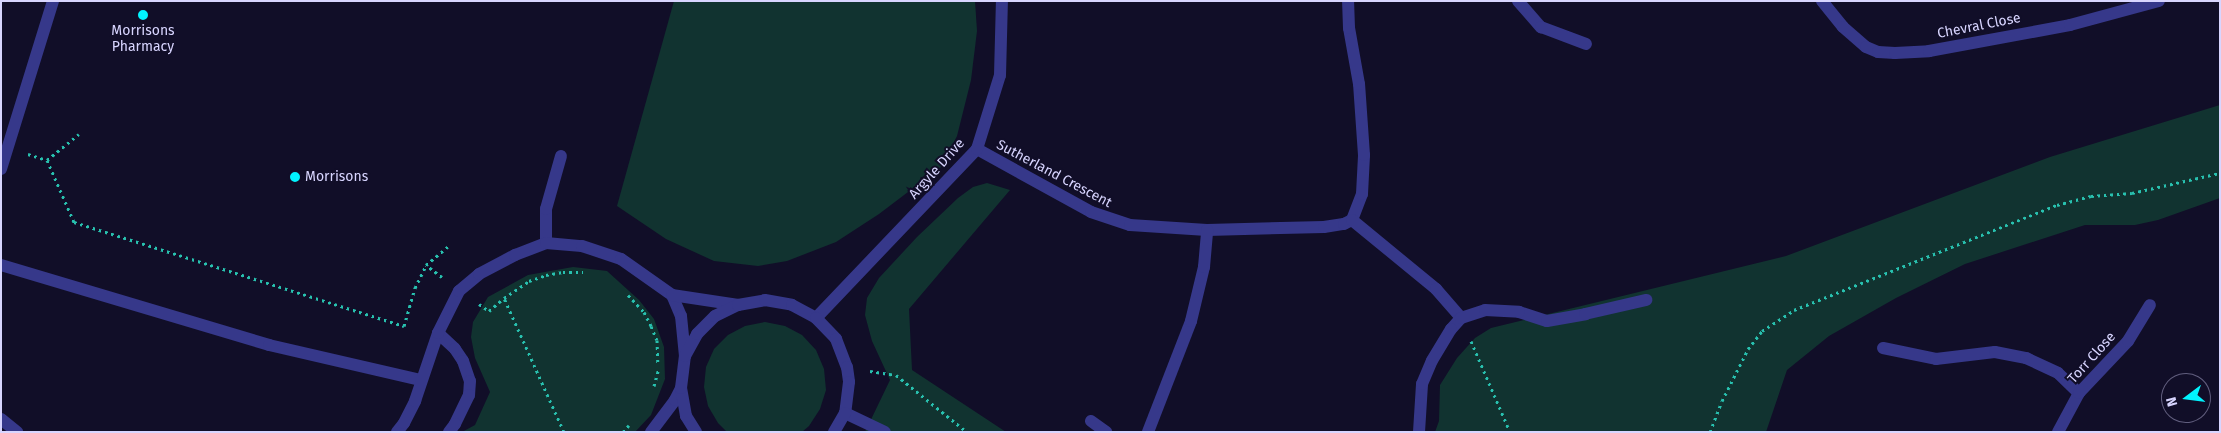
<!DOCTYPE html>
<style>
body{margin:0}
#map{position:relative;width:2221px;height:433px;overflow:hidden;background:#110e28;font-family:"Fira Sans",sans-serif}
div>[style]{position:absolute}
.green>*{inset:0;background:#113330}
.path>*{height:3px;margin-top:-1.5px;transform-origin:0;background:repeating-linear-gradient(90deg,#28c1af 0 2.5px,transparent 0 6.5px)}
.lane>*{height:12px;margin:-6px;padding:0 6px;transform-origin:6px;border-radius:6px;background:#36388a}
.street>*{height:12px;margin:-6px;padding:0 6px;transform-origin:6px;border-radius:6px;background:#36388a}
.dots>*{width:14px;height:14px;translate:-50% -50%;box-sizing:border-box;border:2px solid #110e28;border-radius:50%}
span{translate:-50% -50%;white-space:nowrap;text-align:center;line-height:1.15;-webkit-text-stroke:4px #110e28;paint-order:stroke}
.street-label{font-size:14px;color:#d8d5ff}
.poi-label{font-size:14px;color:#d8d5ff}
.left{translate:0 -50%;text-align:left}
.frame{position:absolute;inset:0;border:2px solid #d8d5ff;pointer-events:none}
.north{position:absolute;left:2161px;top:373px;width:50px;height:50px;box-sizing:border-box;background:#110e28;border:1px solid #615e7e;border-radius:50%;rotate:255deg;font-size:14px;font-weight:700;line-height:20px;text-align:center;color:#d8d5ff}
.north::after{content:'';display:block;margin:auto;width:18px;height:22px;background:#01f4ff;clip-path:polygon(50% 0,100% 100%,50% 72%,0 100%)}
</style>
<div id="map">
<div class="green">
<div style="clip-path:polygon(674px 1px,975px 1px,977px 31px,971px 80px,957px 136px,941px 167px,879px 214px,836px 242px,787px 261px,758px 266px,714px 261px,666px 239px,617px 206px)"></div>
<div style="clip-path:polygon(2220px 105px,2220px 198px,2158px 220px,2135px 225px,2085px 225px,1965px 264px,1896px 298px,1829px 336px,1787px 370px,1766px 432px,1435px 432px,1439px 421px,1440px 385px,1457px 358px,1475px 338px,1491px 328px,1786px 256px,2050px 157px)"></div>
<div style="clip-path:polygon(987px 183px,1010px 190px,909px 309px,912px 370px,1006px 432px,865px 432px,890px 380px,872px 341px,865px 315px,867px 298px,879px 278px,917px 237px,958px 198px,973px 187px)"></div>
<div style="clip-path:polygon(573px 267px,607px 271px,639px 300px,654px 319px,664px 347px,665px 379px,651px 415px,635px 432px,462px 432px,475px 425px,490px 392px,475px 358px,471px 337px,473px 322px,488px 297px,528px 275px)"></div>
<div style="clip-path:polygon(765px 322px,785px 326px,802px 335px,816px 350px,824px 369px,826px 390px,820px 409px,809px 426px,802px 432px,727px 432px,718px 423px,708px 406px,704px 387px,706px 367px,714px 349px,728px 335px,745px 326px)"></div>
</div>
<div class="path">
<div style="left:28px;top:154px;width:20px;rotate:18deg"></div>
<div style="left:47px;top:160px;width:68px;rotate:66.5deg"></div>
<div style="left:74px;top:222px;width:346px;rotate:17.5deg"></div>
<div style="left:404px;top:326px;width:40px;rotate:-74deg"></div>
<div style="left:415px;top:288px;width:25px;rotate:-64deg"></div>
<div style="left:47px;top:160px;width:41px;rotate:-39.1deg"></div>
<div style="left:442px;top:277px;width:20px;rotate:-143deg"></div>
<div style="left:426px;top:265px;width:30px;rotate:-40deg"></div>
<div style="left:628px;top:295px;width:23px;rotate:47deg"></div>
<div style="left:644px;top:312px;width:16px;rotate:63deg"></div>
<div style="left:651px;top:326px;width:15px;rotate:67deg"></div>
<div style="left:657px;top:340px;width:24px;rotate:88deg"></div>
<div style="left:479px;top:304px;width:12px;rotate:35deg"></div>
<div style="left:489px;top:311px;width:20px;rotate:-41deg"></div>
<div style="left:1471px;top:341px;width:99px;rotate:66.8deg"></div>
<div style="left:870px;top:371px;width:26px;rotate:9deg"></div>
<div style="left:896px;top:375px;width:91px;rotate:38.8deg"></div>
<div style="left:654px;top:386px;width:16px;rotate:-75deg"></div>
<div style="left:564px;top:432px;width:147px;rotate:-114.1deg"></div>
<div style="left:504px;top:298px;width:30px;rotate:-34deg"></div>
<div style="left:529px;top:281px;width:18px;rotate:-19deg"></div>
<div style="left:546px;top:275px;width:17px;rotate:-10deg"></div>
<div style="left:563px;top:272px;width:20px"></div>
<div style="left:623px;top:432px;width:9px;rotate:-49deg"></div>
<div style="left:1710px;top:432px;width:33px;rotate:-69deg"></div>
<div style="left:1722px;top:401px;width:58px;rotate:-63.4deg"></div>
<div style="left:1748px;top:349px;width:23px;rotate:-52deg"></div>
<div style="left:1762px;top:331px;width:38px;rotate:-33deg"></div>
<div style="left:1794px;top:310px;width:283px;rotate:-21.8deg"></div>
<div style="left:2057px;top:205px;width:35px;rotate:-15deg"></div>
<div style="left:2091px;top:196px;width:41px;rotate:-4.2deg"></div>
<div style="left:2132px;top:193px;width:90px;rotate:-12.8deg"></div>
</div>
<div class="lane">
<div style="left:1518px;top:1px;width:35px;rotate:49deg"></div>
<div style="left:1541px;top:27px;width:48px;rotate:20.7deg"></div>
<div style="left:1px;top:169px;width:176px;rotate:-72.8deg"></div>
<div style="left:546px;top:243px;width:34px;rotate:-90deg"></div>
<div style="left:546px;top:209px;width:55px;rotate:-74.2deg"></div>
<div style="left:1px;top:265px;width:280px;rotate:16.6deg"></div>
<div style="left:269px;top:345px;width:156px;rotate:13deg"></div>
<div style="left:672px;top:295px;width:23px;rotate:67deg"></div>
<div style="left:681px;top:316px;width:40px;rotate:84.3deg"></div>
<div style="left:1519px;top:312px;width:29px;rotate:18deg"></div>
<div style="left:1547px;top:321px;width:39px;rotate:-10deg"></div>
<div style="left:1585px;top:314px;width:63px;rotate:-12.9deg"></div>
<div style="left:438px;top:333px;width:23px;rotate:43deg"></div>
<div style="left:455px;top:349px;width:14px;rotate:56deg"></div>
<div style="left:463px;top:361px;width:21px;rotate:71deg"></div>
<div style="left:470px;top:381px;width:14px;rotate:94deg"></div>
<div style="left:469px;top:395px;width:32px;rotate:116deg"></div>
<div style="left:455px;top:424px;width:10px;rotate:127deg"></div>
<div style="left:1883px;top:348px;width:54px;rotate:11.7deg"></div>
<div style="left:1936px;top:359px;width:59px;rotate:-6.8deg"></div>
<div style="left:1995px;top:352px;width:32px;rotate:11deg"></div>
<div style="left:2026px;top:358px;width:35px;rotate:25deg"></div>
<div style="left:2058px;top:373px;width:29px;rotate:44deg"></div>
<div style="left:1px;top:419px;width:21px;rotate:39deg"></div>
<div style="left:1091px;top:421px;width:19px;rotate:36deg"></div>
<div style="left:397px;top:432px;width:11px;rotate:-52deg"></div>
<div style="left:404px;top:423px;width:25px;rotate:-63deg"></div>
<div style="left:415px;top:401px;width:72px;rotate:-71.3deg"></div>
<div style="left:438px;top:333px;width:47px;rotate:-63.4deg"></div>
<div style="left:459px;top:291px;width:26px;rotate:-40deg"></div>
<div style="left:479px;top:274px;width:41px;rotate:-27.8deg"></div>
<div style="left:515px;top:255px;width:33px;rotate:-21deg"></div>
<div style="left:546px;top:243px;width:36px;rotate:5deg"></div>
<div style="left:582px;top:246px;width:41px;rotate:18.4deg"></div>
<div style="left:621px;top:259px;width:62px;rotate:35.2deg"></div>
<div style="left:672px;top:295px;width:67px;rotate:8.6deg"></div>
<div style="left:1419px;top:432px;width:48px;rotate:-86.4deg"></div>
<div style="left:1422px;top:384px;width:25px;rotate:-67deg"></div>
</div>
<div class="street">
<div style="left:1822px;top:1px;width:33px;rotate:51deg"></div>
<div style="left:1843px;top:27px;width:30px;rotate:41deg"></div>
<div style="left:1866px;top:47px;width:13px;rotate:23deg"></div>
<div style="left:1878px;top:52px;width:17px;rotate:3deg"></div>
<div style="left:1895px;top:53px;width:34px;rotate:-3deg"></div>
<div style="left:1929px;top:51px;width:143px;rotate:-10.4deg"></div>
<div style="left:2070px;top:25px;width:92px;rotate:-15.1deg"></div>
<div style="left:977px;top:149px;width:130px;rotate:28.9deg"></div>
<div style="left:1091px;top:212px;width:41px;rotate:18.4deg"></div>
<div style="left:1130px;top:225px;width:77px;rotate:3.7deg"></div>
<div style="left:1207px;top:230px;width:117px;rotate:-1.5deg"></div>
<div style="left:1324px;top:227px;width:20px;rotate:-9deg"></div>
<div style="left:1344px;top:224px;width:9px;rotate:-27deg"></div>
<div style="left:1352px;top:220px;width:28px;rotate:-69deg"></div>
<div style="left:1362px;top:194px;width:39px;rotate:-87deg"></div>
<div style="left:1364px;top:155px;width:71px;rotate:-94deg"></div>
<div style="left:1359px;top:84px;width:57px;rotate:-100.1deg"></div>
<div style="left:1349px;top:28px;width:27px;rotate:-92deg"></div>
<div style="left:1352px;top:220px;width:109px;rotate:39.4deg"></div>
<div style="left:1436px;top:289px;width:38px;rotate:49deg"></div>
<div style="left:1461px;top:318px;width:15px;rotate:132deg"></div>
<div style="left:1451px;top:329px;width:37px;rotate:121deg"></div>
<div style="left:816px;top:318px;width:233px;rotate:-46.4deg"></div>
<div style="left:977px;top:149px;width:77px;rotate:-72.7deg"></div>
<div style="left:1000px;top:75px;width:74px;rotate:-88.5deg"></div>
<div style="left:1461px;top:318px;width:25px;rotate:-18deg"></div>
<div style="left:1485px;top:310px;width:34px;rotate:3deg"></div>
<div style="left:845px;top:413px;width:44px;rotate:25.4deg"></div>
<div style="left:651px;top:432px;width:40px;rotate:-53deg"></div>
<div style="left:675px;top:400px;width:13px;rotate:-63deg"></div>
<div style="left:696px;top:432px;width:19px;rotate:-122deg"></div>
<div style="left:686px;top:416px;width:28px;rotate:-100deg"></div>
<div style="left:681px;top:388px;width:32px;rotate:-83deg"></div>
<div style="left:685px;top:356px;width:25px;rotate:-61deg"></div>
<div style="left:697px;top:334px;width:25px;rotate:-45deg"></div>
<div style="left:715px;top:316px;width:25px;rotate:-26deg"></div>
<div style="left:738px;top:305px;width:27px;rotate:-10deg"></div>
<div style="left:765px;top:300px;width:27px;rotate:10deg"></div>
<div style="left:792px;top:305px;width:27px;rotate:28deg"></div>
<div style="left:816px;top:318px;width:29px;rotate:46deg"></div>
<div style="left:836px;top:339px;width:30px;rotate:69deg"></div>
<div style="left:847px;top:367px;width:15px;rotate:82deg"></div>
<div style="left:849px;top:382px;width:31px;rotate:97deg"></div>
<div style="left:845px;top:413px;width:22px;rotate:120deg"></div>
<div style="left:1148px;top:432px;width:119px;rotate:-68.8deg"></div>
<div style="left:1191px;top:321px;width:56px;rotate:-76.5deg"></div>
<div style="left:1204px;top:267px;width:37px;rotate:-85deg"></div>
<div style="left:2058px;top:432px;width:44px;rotate:-61.7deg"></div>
<div style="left:2079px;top:393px;width:71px;rotate:-46.7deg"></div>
<div style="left:2128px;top:341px;width:42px;rotate:-58.6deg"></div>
</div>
<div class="dots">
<div style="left:143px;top:15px;background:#01f4ff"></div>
<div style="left:295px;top:177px;background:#01f4ff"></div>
</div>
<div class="street-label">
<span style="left:1979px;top:26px;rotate:-11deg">Chevral Close</span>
<span style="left:937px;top:169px;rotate:-48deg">Argyle Drive</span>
<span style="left:1054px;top:174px;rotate:28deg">Sutherland Crescent</span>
<span style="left:2092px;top:358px;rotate:-48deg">Torr Close</span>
</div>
<div class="poi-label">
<span style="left:143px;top:39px">Morrisons<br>Pharmacy</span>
<span class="left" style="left:305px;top:177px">Morrisons</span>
</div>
<div class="frame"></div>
<div class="north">N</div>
</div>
